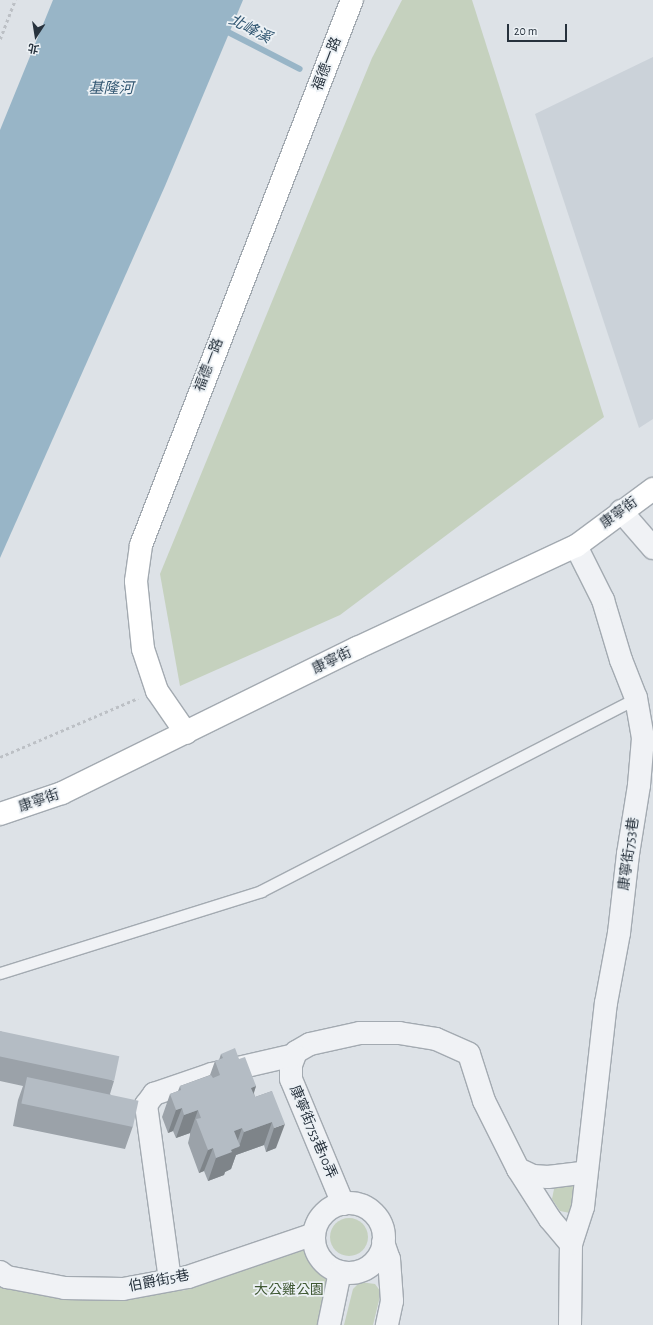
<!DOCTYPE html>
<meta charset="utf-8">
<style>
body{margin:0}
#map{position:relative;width:653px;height:1325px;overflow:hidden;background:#dde2e7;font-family:"Alegreya Sans","Noto Sans TC",sans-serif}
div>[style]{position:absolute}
.built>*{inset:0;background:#cbd2d9}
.green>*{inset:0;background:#c5d1be}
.round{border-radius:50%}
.water>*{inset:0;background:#98b5c7}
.stream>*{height:6px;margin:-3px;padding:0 3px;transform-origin:3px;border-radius:3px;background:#98b5c7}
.path>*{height:2.5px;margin-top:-1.25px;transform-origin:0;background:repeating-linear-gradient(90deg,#bcc0c5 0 3px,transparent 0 6px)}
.roads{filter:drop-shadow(1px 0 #a3aab1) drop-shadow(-1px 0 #a3aab1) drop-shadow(0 1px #a3aab1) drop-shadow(0 -1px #a3aab1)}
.lane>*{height:11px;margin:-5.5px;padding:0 5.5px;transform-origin:5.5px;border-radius:5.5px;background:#f0f2f5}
.street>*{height:22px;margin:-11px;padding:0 11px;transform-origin:11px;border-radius:11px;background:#f0f2f5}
.street>.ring{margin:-11px;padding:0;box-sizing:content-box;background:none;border:22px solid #f0f2f5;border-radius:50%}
.secondary>*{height:22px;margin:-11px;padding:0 11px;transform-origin:11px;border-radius:11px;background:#fff}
.wall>*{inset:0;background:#9ba2a9}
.shaded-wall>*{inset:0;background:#7e8489}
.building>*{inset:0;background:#b4bcc4;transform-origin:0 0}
span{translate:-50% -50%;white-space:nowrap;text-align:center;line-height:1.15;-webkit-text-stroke:3.5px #ecf1f5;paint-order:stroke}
.street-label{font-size:14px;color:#27323d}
.park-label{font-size:14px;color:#405934}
.water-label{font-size:15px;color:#315671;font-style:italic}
.north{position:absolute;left:16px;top:16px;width:40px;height:40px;-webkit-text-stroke:3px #ecf1f5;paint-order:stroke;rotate:192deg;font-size:11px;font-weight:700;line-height:16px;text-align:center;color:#27323d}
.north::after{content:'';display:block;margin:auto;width:14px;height:18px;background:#27323d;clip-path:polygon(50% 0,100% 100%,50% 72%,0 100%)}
.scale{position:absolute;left:507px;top:24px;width:60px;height:18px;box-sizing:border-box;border:2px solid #27323d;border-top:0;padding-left:5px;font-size:12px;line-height:14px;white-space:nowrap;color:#27323d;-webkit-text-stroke:3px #ecf1f5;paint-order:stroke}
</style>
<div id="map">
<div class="built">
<div style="clip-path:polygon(653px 57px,653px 419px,639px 428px,535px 114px)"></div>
</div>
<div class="green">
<div style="clip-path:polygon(402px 0,472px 0,604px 417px,340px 615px,180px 686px,160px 574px,372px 58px)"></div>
<div style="clip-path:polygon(568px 1182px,578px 1185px,570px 1213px,560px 1211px,552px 1199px,554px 1189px)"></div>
<div class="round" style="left:330px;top:1218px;width:38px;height:38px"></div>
<div style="clip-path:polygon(307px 1246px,311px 1261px,330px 1281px,319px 1325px,0 1325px,0 1285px,117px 1298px,186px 1290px)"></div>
<div style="clip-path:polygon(360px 1282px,375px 1284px,381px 1292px,373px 1325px,344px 1325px,353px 1289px)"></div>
</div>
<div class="water">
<div style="clip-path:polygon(53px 0,243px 0,165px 186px,0 558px,0 130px)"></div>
</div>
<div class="stream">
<div style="left:224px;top:30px;width:85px;rotate:27.2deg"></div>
</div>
<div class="path">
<div style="left:0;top:39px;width:42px;rotate:-69deg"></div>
<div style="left:0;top:757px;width:150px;rotate:-23.1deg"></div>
</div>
<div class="roads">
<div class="lane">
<div style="left:0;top:973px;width:274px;rotate:-17.4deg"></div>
<div style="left:261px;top:891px;width:422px;rotate:-27.2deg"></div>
</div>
<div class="street">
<div style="left:621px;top:511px;width:49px;rotate:49.1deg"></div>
<div style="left:518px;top:1169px;width:17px;rotate:25deg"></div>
<div style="left:533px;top:1176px;width:15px;rotate:4deg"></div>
<div style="left:548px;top:1177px;width:38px;rotate:-7deg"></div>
<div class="ring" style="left:314px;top:1203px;width:48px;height:48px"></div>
<div style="left:343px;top:1204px;width:135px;rotate:-112.6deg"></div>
<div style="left:291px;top:1079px;width:14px;rotate:-90deg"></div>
<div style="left:291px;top:1065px;width:14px;rotate:-69deg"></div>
<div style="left:296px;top:1052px;width:16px;rotate:-30deg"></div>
<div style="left:310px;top:1044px;width:51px;rotate:-12.4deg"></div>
<div style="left:360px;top:1033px;width:39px"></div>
<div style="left:399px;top:1033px;width:37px;rotate:9deg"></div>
<div style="left:436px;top:1039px;width:36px;rotate:24deg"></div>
<div style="left:469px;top:1054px;width:49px;rotate:72.3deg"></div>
<div style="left:484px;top:1101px;width:76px;rotate:63.4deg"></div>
<div style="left:518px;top:1169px;width:59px;rotate:57.4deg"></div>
<div style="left:550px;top:1219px;width:33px;rotate:50deg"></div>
<div style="left:383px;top:1242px;width:18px;rotate:71deg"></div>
<div style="left:389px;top:1259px;width:42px;rotate:85.9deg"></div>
<div style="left:392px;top:1301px;width:25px;rotate:102deg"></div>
<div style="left:0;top:1272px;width:9px;rotate:36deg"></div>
<div style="left:7px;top:1277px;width:59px;rotate:10.7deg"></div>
<div style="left:65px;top:1288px;width:58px;rotate:1deg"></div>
<div style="left:123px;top:1289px;width:66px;rotate:-10.5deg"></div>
<div style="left:188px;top:1277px;width:133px;rotate:-18.8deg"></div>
<div style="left:170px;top:1280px;width:177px;rotate:-97.8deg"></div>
<div style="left:146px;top:1105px;width:14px;rotate:-54deg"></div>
<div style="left:154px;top:1094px;width:61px;rotate:-19deg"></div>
<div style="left:212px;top:1074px;width:84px;rotate:-13deg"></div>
<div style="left:329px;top:1325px;width:54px;rotate:-78.3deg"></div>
<div style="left:570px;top:1325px;width:81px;rotate:-89.3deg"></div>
<div style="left:571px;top:1244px;width:39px;rotate:-72deg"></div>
<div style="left:583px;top:1207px;width:205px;rotate:-83.6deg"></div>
<div style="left:606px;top:1003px;width:71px;rotate:-79.5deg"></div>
<div style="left:619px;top:933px;width:80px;rotate:-83.5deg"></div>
<div style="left:628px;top:854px;width:70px;rotate:-80.9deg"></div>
<div style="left:639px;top:785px;width:47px;rotate:-85.1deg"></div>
<div style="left:643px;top:738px;width:41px;rotate:-99.9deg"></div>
<div style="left:636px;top:698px;width:41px;rotate:-111.5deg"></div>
<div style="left:621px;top:660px;width:63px;rotate:-106.7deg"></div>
<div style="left:603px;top:600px;width:60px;rotate:-116.6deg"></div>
</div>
<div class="secondary">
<div style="left:186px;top:733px;width:51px;rotate:-124.6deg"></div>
<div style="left:157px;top:691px;width:44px;rotate:-108.4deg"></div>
<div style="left:143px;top:649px;width:68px;rotate:-95.9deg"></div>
<div style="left:136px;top:581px;width:36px;rotate:-82deg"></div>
<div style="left:141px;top:545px;width:584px;rotate:-68.84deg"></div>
<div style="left:0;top:814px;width:65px;rotate:-18.7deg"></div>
<div style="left:62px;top:793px;width:329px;rotate:-26.2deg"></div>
<div style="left:357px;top:648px;width:242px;rotate:-25deg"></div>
<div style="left:576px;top:546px;width:96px;rotate:-36.5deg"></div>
</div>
</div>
<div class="wall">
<div style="clip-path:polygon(0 1031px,114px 1081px,110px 1094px,133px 1126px,125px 1149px,13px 1126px,18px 1100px,23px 1086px,0 1081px)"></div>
<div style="clip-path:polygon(221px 1054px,239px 1059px,256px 1086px,254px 1093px,255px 1097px,272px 1091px,276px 1148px,266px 1152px,264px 1145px,236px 1155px,231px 1169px,225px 1172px,224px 1175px,208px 1181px,204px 1171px,199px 1173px,188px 1143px,190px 1135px,190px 1133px,176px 1138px,173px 1131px,168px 1133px,162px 1117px,170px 1094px,178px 1091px,180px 1086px,210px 1075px,215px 1061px,219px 1060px)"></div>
</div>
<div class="shaded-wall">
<div style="clip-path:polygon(256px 1086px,248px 1109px,251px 1088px)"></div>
<div style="clip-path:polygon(182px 1108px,173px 1131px,168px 1133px,176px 1110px)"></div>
<div style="clip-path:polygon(198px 1110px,190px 1133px,176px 1138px,184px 1115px)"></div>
<div style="clip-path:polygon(272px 1122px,264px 1145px,236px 1155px,231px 1169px,225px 1172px,224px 1175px,208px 1181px,216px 1158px,234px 1131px,242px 1128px,235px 1148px,239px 1147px,244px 1132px)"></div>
<div style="clip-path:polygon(285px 1124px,276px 1148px,266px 1152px,274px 1128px)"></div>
<div style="clip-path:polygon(213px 1148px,204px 1171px,199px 1173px,208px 1150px)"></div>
</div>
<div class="building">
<div style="left:0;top:1031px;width:122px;height:25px;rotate:12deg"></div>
<div style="clip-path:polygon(235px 1048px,239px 1059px,245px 1057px,256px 1086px,251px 1088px,255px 1097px,272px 1091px,285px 1124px,274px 1128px,272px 1122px,244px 1132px,242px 1128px,234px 1131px,240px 1146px,231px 1150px,232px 1152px,216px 1158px,213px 1148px,208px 1150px,196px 1119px,201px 1118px,198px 1110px,184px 1115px,182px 1108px,176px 1110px,170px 1094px,181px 1090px,180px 1086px,211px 1075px,213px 1078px,220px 1075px,215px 1061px,223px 1058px,221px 1054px)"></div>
<div style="left:27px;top:1077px;width:114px;height:27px;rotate:12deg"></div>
</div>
<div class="street-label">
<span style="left:327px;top:64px;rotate:-69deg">福德一路</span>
<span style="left:209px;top:365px;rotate:-69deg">福德一路</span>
<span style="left:619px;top:513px;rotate:-36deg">康寧街</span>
<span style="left:332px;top:661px;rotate:-26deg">康寧街</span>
<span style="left:39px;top:801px;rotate:-19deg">康寧街</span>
<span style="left:629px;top:854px;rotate:-82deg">康寧街753巷</span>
<span style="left:313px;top:1132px;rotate:67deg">康寧街753巷10弄</span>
<span style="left:159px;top:1281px;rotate:-11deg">伯爵街5巷</span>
</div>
<div class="park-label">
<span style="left:289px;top:1290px">大公雞公園</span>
</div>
<div class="water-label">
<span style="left:250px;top:29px;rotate:27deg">北峰溪</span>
<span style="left:111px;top:89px">基隆河</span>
</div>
<div class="north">北</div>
<div class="scale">20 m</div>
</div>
